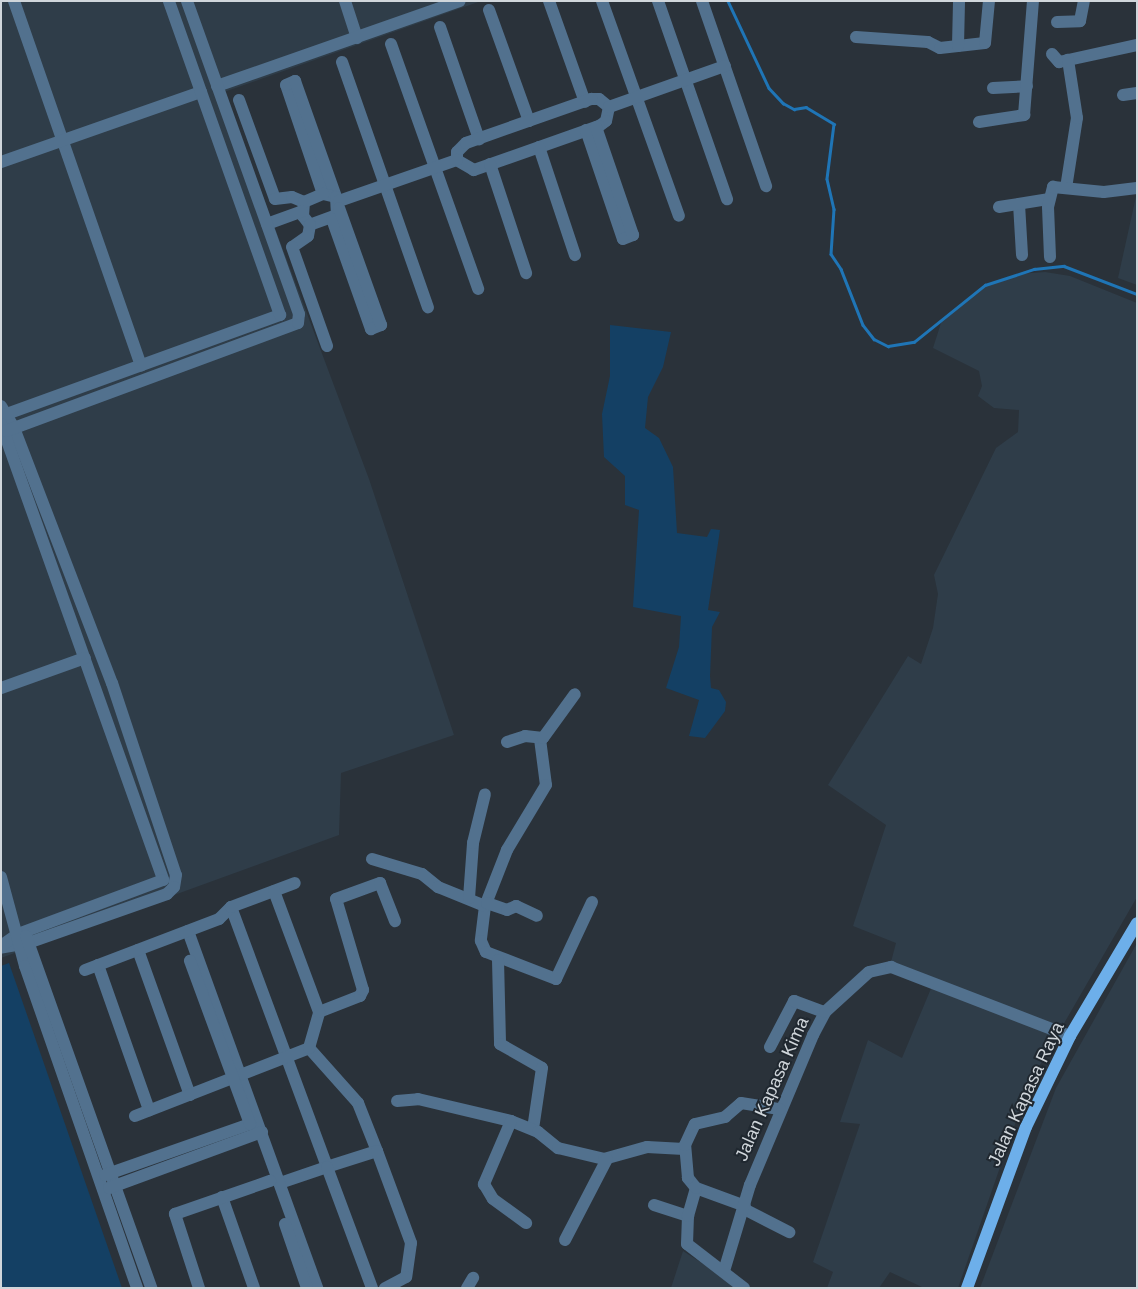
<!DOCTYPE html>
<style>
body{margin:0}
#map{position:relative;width:1138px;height:1289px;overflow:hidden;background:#2a323a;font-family:Helvetica,sans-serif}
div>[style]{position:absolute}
.built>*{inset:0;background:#2f3d49}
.green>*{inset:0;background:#144064}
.stream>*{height:2.5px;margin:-1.25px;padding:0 1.25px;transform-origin:1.25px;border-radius:1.25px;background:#1f75b6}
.minor>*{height:12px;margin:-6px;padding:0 6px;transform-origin:6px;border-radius:6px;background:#52718e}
.major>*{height:12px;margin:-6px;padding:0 6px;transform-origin:6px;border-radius:6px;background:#6dafea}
span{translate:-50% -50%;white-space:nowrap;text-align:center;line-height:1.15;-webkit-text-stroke:4px #202830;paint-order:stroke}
.street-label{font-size:18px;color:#d0d6db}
.frame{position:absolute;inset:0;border:2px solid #d0d6db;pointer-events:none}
</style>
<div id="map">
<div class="built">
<div style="clip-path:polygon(1px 1px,481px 1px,224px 92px,369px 479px,454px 735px,341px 773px,339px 835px,1px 958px)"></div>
<div style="clip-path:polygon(1137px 192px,1137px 285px,1118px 278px)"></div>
<div style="clip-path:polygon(1045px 272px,1070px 276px,1137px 303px,1137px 897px,1029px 1084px,958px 1288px,924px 1288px,890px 1272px,879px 1288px,827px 1288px,833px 1272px,813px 1262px,860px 1124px,840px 1122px,868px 1040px,902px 1058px,935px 979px,891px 962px,896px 943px,853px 926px,886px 825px,828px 785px,908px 656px,921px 664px,933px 628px,938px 594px,934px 575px,996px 448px,1018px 432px,1019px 410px,994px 408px,978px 396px,982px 386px,979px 371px,933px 348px,941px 323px,985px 285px,1018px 274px)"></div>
<div style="clip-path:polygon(1137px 943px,1137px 1288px,980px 1288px,1056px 1088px)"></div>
<div style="clip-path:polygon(683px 1251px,716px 1272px,735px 1288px,671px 1288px)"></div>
</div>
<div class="green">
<div style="clip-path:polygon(610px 325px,671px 332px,663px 367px,648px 397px,645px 428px,659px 438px,673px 467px,677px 533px,707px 537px,711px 529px,720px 530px,708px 610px,720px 612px,712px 627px,710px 676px,711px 688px,719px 690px,726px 702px,725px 711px,705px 738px,689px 736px,699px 700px,666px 688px,679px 647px,681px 616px,633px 607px,639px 510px,625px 505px,625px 476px,604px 457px,602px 414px,610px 376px)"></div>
<div style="clip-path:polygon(9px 963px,122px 1288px,1px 1288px,1px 966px)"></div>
</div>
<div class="stream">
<div style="left:728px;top:1px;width:96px;rotate:64.8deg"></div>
<div style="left:769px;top:88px;width:21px;rotate:47deg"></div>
<div style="left:783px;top:103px;width:13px;rotate:29deg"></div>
<div style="left:794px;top:109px;width:12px;rotate:-9deg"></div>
<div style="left:806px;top:107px;width:33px;rotate:31deg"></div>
<div style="left:834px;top:124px;width:55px;rotate:97.3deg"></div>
<div style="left:827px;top:179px;width:31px;rotate:77deg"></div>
<div style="left:834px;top:209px;width:45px;rotate:93.8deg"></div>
<div style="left:831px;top:254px;width:18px;rotate:56deg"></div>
<div style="left:841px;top:269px;width:60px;rotate:68.6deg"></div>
<div style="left:863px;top:325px;width:18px;rotate:52deg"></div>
<div style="left:874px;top:339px;width:16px;rotate:27deg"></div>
<div style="left:888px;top:346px;width:26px;rotate:-9deg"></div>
<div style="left:914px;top:342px;width:91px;rotate:-38.8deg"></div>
<div style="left:985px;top:285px;width:52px;rotate:-18.1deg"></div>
<div style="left:1034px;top:269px;width:30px;rotate:-6deg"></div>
<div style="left:1064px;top:266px;width:78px;rotate:21deg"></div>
</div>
<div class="minor">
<div style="left:14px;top:1px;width:386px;rotate:70.8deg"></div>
<div style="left:345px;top:1px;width:39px;rotate:72deg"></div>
<div style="left:549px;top:1px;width:107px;rotate:70.4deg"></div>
<div style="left:602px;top:1px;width:228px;rotate:70.3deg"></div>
<div style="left:658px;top:1px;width:210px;rotate:70.8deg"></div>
<div style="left:702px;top:1px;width:196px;rotate:70.9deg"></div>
<div style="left:489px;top:10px;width:118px;rotate:70.2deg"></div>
<div style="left:1057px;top:22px;width:23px;rotate:-2deg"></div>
<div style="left:1080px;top:21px;width:20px;rotate:-79deg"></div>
<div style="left:440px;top:27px;width:119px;rotate:70.8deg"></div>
<div style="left:856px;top:37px;width:72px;rotate:4deg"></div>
<div style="left:928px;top:42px;width:13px;rotate:27deg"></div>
<div style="left:940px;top:48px;width:45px;rotate:-6.3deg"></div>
<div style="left:985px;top:43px;width:42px;rotate:-84.6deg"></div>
<div style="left:391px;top:44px;width:260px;rotate:70.4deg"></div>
<div style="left:958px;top:46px;width:45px;rotate:-88.7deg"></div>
<div style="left:1052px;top:54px;width:11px;rotate:49deg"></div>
<div style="left:1059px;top:62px;width:80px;rotate:-12.3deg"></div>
<div style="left:342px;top:62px;width:260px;rotate:70.7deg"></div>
<div style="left:217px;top:86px;width:257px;rotate:-19.3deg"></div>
<div style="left:993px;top:88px;width:34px;rotate:-3deg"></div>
<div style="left:1123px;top:95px;width:14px;rotate:-8deg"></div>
<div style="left:591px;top:99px;width:8px"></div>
<div style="left:599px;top:99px;width:13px;rotate:39deg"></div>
<div style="left:609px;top:107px;width:14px;rotate:102deg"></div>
<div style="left:606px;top:121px;width:9px;rotate:144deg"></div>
<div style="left:599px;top:126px;width:133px;rotate:160.6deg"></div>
<div style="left:474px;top:170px;width:20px;rotate:-150deg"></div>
<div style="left:457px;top:160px;width:8px;rotate:-90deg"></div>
<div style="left:457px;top:152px;width:13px;rotate:-45deg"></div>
<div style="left:466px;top:143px;width:133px;rotate:-19.4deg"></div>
<div style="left:239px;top:100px;width:105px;rotate:70deg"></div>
<div style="left:275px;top:199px;width:17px;rotate:-7deg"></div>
<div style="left:292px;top:197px;width:13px;rotate:23deg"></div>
<div style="left:609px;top:107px;width:123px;rotate:-19.5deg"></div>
<div style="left:979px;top:122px;width:46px;rotate:-8.8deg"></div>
<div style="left:1024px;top:115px;width:114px;rotate:-85.5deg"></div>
<div style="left:586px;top:130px;width:115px;rotate:71.3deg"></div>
<div style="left:623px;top:239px;width:11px;rotate:-22deg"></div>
<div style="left:633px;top:235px;width:114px;rotate:-108.9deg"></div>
<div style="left:539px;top:147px;width:114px;rotate:71.6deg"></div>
<div style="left:1px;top:162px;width:212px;rotate:-19.3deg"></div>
<div style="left:490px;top:164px;width:115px;rotate:71.7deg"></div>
<div style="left:1066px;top:188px;width:71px;rotate:-81.1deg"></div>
<div style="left:1077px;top:118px;width:59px;rotate:-98.8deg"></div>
<div style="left:323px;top:194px;width:115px;rotate:-108.7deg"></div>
<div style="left:286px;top:85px;width:10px;rotate:-24deg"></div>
<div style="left:295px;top:81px;width:123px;rotate:70.5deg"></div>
<div style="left:323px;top:194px;width:13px;rotate:13deg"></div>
<div style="left:336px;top:197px;width:18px;rotate:87deg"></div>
<div style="left:337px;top:215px;width:29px;rotate:160deg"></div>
<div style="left:310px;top:225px;width:11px;rotate:-128deg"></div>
<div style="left:303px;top:216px;width:14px;rotate:-86deg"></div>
<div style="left:304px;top:202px;width:21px;rotate:-23deg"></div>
<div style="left:339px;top:201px;width:125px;rotate:-19.2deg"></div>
<div style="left:1019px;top:204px;width:51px;rotate:86.6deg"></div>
<div style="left:999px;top:207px;width:51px;rotate:-9.1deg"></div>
<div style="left:332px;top:219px;width:117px;rotate:70.5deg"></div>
<div style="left:371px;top:329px;width:11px;rotate:-22deg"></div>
<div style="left:381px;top:325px;width:124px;rotate:-109.7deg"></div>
<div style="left:267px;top:224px;width:37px;rotate:-20deg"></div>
<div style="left:310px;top:225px;width:11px;rotate:100deg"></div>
<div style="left:308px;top:236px;width:19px;rotate:145deg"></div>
<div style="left:292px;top:247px;width:105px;rotate:70.5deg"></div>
<div style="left:1050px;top:257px;width:50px;rotate:-92.3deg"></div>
<div style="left:1048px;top:207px;width:21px;rotate:-76deg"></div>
<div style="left:1053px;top:187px;width:51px;rotate:5.6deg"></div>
<div style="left:1104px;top:192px;width:33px;rotate:-7deg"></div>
<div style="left:1px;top:406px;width:26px;rotate:59deg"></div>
<div style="left:14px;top:428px;width:273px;rotate:69deg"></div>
<div style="left:112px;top:683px;width:202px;rotate:71.6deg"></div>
<div style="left:176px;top:875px;width:12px;rotate:99deg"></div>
<div style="left:174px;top:887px;width:10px;rotate:135deg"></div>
<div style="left:167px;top:894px;width:147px;rotate:160.6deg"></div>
<div style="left:28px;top:943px;width:27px;rotate:170deg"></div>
<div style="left:1px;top:416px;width:297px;rotate:-19.9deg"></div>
<div style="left:280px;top:315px;width:333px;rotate:-109.5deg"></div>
<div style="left:1px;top:424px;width:484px;rotate:70.4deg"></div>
<div style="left:163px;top:880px;width:155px;rotate:159.6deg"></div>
<div style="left:18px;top:934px;width:21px;rotate:145deg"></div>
<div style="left:6px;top:431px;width:311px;rotate:-20.3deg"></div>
<div style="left:298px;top:323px;width:9px;rotate:-84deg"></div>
<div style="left:299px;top:314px;width:332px;rotate:-109.7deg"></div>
<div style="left:1px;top:688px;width:89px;rotate:-19.7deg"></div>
<div style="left:540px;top:739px;width:46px;rotate:82.6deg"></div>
<div style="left:546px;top:785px;width:76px;rotate:121deg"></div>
<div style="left:507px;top:850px;width:60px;rotate:111.4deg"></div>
<div style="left:485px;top:906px;width:35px;rotate:97deg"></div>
<div style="left:481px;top:941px;width:12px;rotate:66deg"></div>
<div style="left:486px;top:952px;width:75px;rotate:21.1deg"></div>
<div style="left:556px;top:979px;width:85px;rotate:-64.9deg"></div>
<div style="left:507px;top:742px;width:19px;rotate:-18deg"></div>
<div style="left:525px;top:736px;width:18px;rotate:6deg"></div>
<div style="left:543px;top:738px;width:54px;rotate:-54deg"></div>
<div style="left:372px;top:859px;width:52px;rotate:16.7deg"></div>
<div style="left:422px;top:874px;width:21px;rotate:39deg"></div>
<div style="left:438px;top:887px;width:51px;rotate:22deg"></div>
<div style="left:1px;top:877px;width:92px;rotate:74.9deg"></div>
<div style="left:25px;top:966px;width:341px;rotate:70.8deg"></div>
<div style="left:469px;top:898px;width:55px;rotate:-85.8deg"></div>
<div style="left:473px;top:843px;width:50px;rotate:-76.2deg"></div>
<div style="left:487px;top:903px;width:21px;rotate:19deg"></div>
<div style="left:507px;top:910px;width:10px;rotate:-24deg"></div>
<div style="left:516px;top:906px;width:23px;rotate:25deg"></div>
<div style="left:231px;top:907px;width:277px;rotate:69.7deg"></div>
<div style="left:327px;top:1167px;width:50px;rotate:161.2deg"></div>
<div style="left:188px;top:931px;width:380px;rotate:70.1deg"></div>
<div style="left:26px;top:936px;width:374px;rotate:70.4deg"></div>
<div style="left:138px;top:950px;width:154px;rotate:70.3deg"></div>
<div style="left:498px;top:960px;width:84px;rotate:88.6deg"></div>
<div style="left:500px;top:1044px;width:48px;rotate:29.7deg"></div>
<div style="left:542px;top:1068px;width:62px;rotate:98.4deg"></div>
<div style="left:98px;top:965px;width:154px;rotate:70.6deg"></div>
<div style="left:85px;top:970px;width:143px;rotate:-20.8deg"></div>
<div style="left:219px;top:919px;width:17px;rotate:-45deg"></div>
<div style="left:231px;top:907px;width:68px;rotate:-20.6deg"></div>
<div style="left:319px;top:1012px;width:44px;rotate:-21.3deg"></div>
<div style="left:360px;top:996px;width:7px;rotate:-63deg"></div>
<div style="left:363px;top:990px;width:95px;rotate:-106.5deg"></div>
<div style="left:336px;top:899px;width:47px;rotate:-20deg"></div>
<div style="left:380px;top:883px;width:41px;rotate:68.5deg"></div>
<div style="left:770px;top:1047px;width:52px;rotate:-62.4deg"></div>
<div style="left:794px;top:1001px;width:33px;rotate:20deg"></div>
<div style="left:309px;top:1048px;width:74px;rotate:48.3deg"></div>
<div style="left:358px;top:1103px;width:52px;rotate:68.4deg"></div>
<div style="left:377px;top:1151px;width:52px;rotate:162.3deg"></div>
<div style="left:327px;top:1167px;width:129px;rotate:69.6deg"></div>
<div style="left:397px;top:1101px;width:21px;rotate:-5deg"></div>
<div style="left:418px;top:1099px;width:96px;rotate:13.3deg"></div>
<div style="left:511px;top:1121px;width:29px;rotate:22deg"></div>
<div style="left:538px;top:1132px;width:26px;rotate:39deg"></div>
<div style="left:558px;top:1148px;width:47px;rotate:13.4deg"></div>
<div style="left:604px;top:1159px;width:45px;rotate:-15.6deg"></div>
<div style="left:647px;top:1147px;width:37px;rotate:3deg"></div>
<div style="left:135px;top:1116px;width:187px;rotate:-21.3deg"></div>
<div style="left:309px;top:1048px;width:37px;rotate:-74deg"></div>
<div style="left:319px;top:1012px;width:129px;rotate:-110.4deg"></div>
<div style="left:511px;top:1121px;width:69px;rotate:113.2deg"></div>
<div style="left:484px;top:1184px;width:17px;rotate:59deg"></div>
<div style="left:493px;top:1199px;width:41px;rotate:36deg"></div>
<div style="left:377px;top:1151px;width:98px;rotate:69.7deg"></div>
<div style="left:411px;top:1243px;width:34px;rotate:98deg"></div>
<div style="left:406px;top:1277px;width:24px;rotate:152deg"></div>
<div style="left:105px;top:1175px;width:154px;rotate:-19.4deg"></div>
<div style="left:250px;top:1124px;width:174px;rotate:-110.2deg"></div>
<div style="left:109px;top:1188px;width:163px;rotate:-20.1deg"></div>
<div style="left:696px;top:1188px;width:52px;rotate:20.2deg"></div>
<div style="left:222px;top:1197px;width:96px;rotate:70.6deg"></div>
<div style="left:654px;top:1205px;width:36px;rotate:18deg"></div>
<div style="left:744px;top:1209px;width:51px;rotate:27.1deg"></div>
<div style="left:285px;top:1224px;width:68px;rotate:71deg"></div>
<div style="left:565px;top:1240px;width:91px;rotate:-62.6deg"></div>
<div style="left:724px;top:1271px;width:90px;rotate:-73.2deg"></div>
<div style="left:750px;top:1185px;width:163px;rotate:-67.2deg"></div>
<div style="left:813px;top:1035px;width:26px;rotate:-62deg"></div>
<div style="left:825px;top:1012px;width:59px;rotate:-42.3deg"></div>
<div style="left:869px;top:972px;width:23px;rotate:-13deg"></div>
<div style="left:891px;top:967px;width:192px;rotate:21.1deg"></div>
<div style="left:199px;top:1288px;width:78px;rotate:-108deg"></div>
<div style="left:175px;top:1214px;width:101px;rotate:-19.2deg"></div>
<div style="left:467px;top:1288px;width:12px;rotate:-59deg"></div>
<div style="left:744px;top:1288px;width:72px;rotate:-142.3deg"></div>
<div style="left:687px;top:1244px;width:28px;rotate:-88deg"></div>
<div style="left:688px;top:1216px;width:29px;rotate:-74deg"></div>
<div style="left:696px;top:1188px;width:13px;rotate:-129deg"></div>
<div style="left:688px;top:1178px;width:33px;rotate:-95deg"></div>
<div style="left:685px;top:1145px;width:23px;rotate:-65deg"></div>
<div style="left:695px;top:1124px;width:31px;rotate:-13deg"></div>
<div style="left:725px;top:1117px;width:21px;rotate:-41deg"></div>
<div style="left:741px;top:1103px;width:39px;rotate:9deg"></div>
</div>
<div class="major">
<div style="left:967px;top:1288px;width:171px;rotate:-69.9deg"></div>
<div style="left:1026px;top:1127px;width:101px;rotate:-64.2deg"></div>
<div style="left:1070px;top:1036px;width:131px;rotate:-59.3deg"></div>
</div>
<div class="street-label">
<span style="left:772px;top:1089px;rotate:-66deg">Jalan Kapasa Kima</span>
<span style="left:1026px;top:1094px;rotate:-65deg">Jalan Kapasa Raya</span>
</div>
<div class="frame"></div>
</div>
